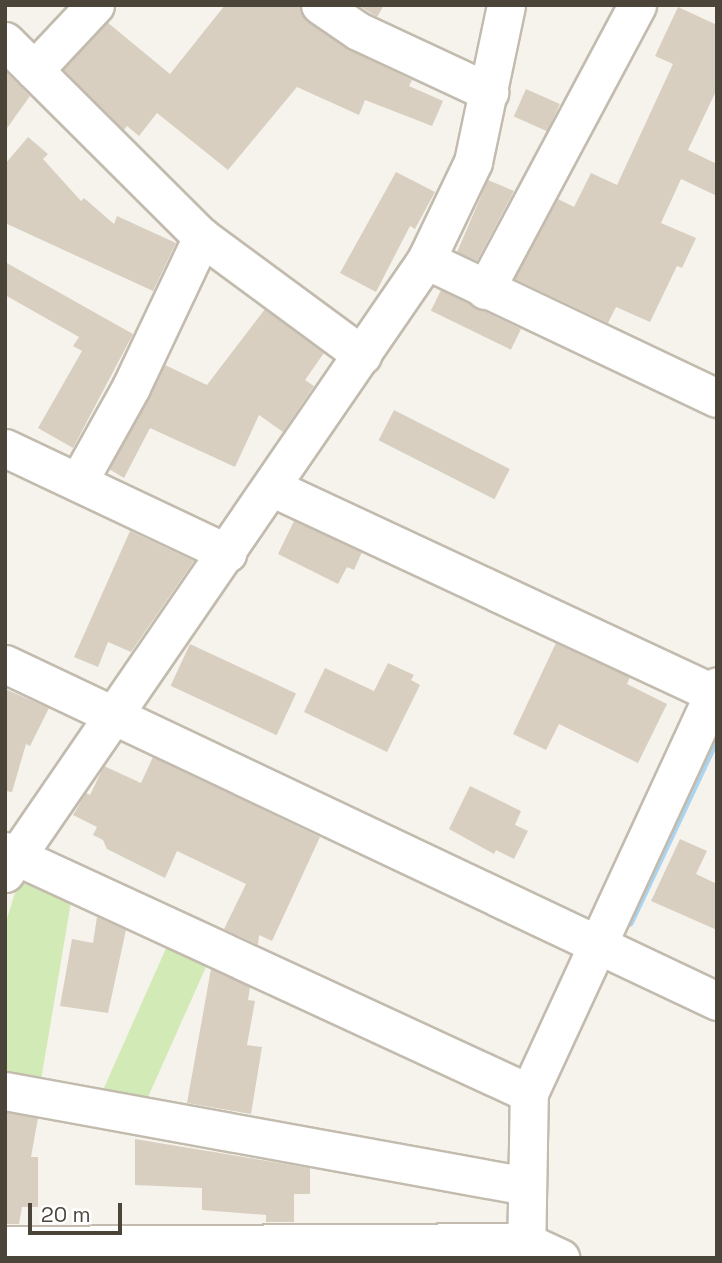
<!DOCTYPE html>
<style>
body{margin:0}
#map{position:relative;width:722px;height:1263px;overflow:hidden;background:#f6f3ec;font-family:"Space Grotesk",sans-serif}
div>[style]{position:absolute}
.green>*{inset:0;background:#d2eab5;transform-origin:0 0}
.stream>*{height:10px;margin:-5px;padding:0 5px;transform-origin:5px;border-radius:5px;background:#a9d4f2}
.building>*{inset:0;background:#d8cfc1;transform-origin:0 0}
.roads{filter:drop-shadow(2px 0 #c2bbae) drop-shadow(-2px 0 #c2bbae) drop-shadow(0 2px #c2bbae) drop-shadow(0 -2px #c2bbae)}
.minor>*{height:37px;margin:-18.5px;padding:0 18.5px;transform-origin:18.5px;border-radius:18.5px;background:#fff}
span{translate:-50% -50%;white-space:nowrap;text-align:center;line-height:1.15;-webkit-text-stroke:7px #fff;paint-order:stroke}
.frame{position:absolute;inset:0;border:7px solid #4b4439;pointer-events:none}
.scale{position:absolute;left:28px;top:1203px;width:94px;height:32px;box-sizing:border-box;border:4px solid #4b4439;border-top:0;padding-left:9px;font-size:21px;line-height:24px;white-space:nowrap;color:#4b4439;-webkit-text-stroke:5px #fff;paint-order:stroke}
</style>
<div id="map">
<div class="green">
<div style="clip-path:polygon(29px 868px,73px 890px,39px 1092px,5px 1086px,5px 925px,18px 883px)"></div>
<div style="left:172px;top:935px;width:44px;height:169px;rotate:24deg"></div>
</div>
<div class="stream">
<div style="left:629px;top:922px;width:207px;rotate:-64.8deg"></div>
</div>
<div class="building">
<div style="clip-path:polygon(225px 5px,299px 5px,308px 22px,346px 48px,412px 80px,409px 86px,443px 101px,432px 126px,365px 100px,359px 115px,297px 87px,228px 170px,157px 113px,139px 136px,127px 126px,124px 130px,63px 69px,107px 22px,170px 74px)"></div>
<div style="clip-path:polygon(358px 5px,384px 5px,377px 17px)"></div>
<div style="clip-path:polygon(678px 7px,717px 25px,717px 89px,688px 150px,717px 164px,717px 196px,681px 179px,661px 223px,696px 238px,682px 268px,677px 266px,650px 322px,616px 307px,608px 323px,515px 279px,558px 199px,574px 207px,591px 173px,617px 185px,673px 64px,655px 56px)"></div>
<div style="clip-path:polygon(5px 71px,30px 96px,5px 131px)"></div>
<div style="left:526px;top:89px;width:37px;height:30px;rotate:24deg"></div>
<div style="clip-path:polygon(28px 137px,48px 154px,43px 159px,81px 201px,84px 198px,114px 224px,117px 216px,176px 243px,153px 291px,5px 223px,5px 164px)"></div>
<div style="clip-path:polygon(396px 172px,435px 192px,415px 229px,410px 226px,376px 292px,340px 273px)"></div>
<div style="clip-path:polygon(488px 180px,514px 191px,477px 261px,457px 252px)"></div>
<div style="clip-path:polygon(5px 262px,133px 334px,73px 448px,38px 428px,82px 351px,73px 346px,79px 337px,5px 295px)"></div>
<div style="left:441px;top:290px;width:89px;height:23px;rotate:26deg"></div>
<div style="clip-path:polygon(265px 309px,324px 353px,305px 380px,314px 386px,283px 432px,259px 415px,235px 467px,150px 428px,124px 478px,109px 469px,165px 365px,207px 385px)"></div>
<div style="left:394px;top:410px;width:130px;height:34px;rotate:27deg"></div>
<div style="clip-path:polygon(294px 521px,362px 552px,354px 570px,347px 567px,338px 584px,278px 554px)"></div>
<div style="clip-path:polygon(130px 531px,194px 561px,131px 652px,108px 642px,98px 667px,74px 657px)"></div>
<div style="clip-path:polygon(556px 643px,630px 677px,627px 684px,667px 704px,638px 763px,559px 724px,546px 750px,513px 734px)"></div>
<div style="left:190px;top:644px;width:117px;height:46px;rotate:25deg"></div>
<div style="clip-path:polygon(388px 663px,414px 675px,411px 680px,420px 685px,387px 752px,304px 712px,325px 668px,374px 691px)"></div>
<div style="clip-path:polygon(5px 689px,49px 708px,30px 746px,26px 744px,12px 792px,5px 791px)"></div>
<div style="clip-path:polygon(153px 757px,320px 837px,272px 941px,259px 935px,258px 945px,224px 929px,246px 884px,177px 851px,165px 878px,107px 849px,103px 840px,93px 835px,97px 827px,73px 815px,86px 793px,90px 795px,104px 766px,141px 783px)"></div>
<div style="clip-path:polygon(470px 786px,521px 811px,515px 825px,528px 831px,514px 859px,496px 850px,494px 854px,449px 829px)"></div>
<div style="clip-path:polygon(680px 839px,707px 851px,696px 874px,717px 884px,717px 930px,651px 901px)"></div>
<div style="clip-path:polygon(97px 917px,126px 930px,108px 1013px,60px 1006px,72px 939px,93px 943px)"></div>
<div style="clip-path:polygon(211px 969px,250px 987px,248px 1000px,255px 1001px,247px 1045px,262px 1047px,251px 1114px,187px 1103px)"></div>
<div style="clip-path:polygon(5px 1112px,38px 1118px,31px 1157px,38px 1157px,38px 1207px,22px 1207px,19px 1224px,5px 1224px)"></div>
<div style="clip-path:polygon(135px 1139px,310px 1168px,310px 1194px,294px 1194px,294px 1222px,266px 1222px,266px 1215px,202px 1210px,202px 1188px,135px 1185px)"></div>
</div>
<div class="roads">
<div class="minor">
<div style="left:320px;top:5px;width:46px;rotate:34.4deg"></div>
<div style="left:358px;top:31px;width:145px;rotate:25deg"></div>
<div style="left:5px;top:41px;width:278px;rotate:44.9deg"></div>
<div style="left:202px;top:237px;width:199px;rotate:36.4deg"></div>
<div style="left:34px;top:70px;width:89px;rotate:-46.8deg"></div>
<div style="left:426px;top:260px;width:322px;rotate:25.4deg"></div>
<div style="left:485px;top:290px;width:323px;rotate:-61.9deg"></div>
<div style="left:5px;top:448px;width:246px;rotate:25.3deg"></div>
<div style="left:78px;top:482px;width:109px;rotate:-60.8deg"></div>
<div style="left:131px;top:387px;width:166px;rotate:-64.7deg"></div>
<div style="left:271px;top:487px;width:488px;rotate:25deg"></div>
<div style="left:5px;top:664px;width:788px;rotate:25.33deg"></div>
<div style="left:5px;top:851px;width:577px;rotate:24.79deg"></div>
<div style="left:5px;top:873px;width:744px;rotate:-55.52deg"></div>
<div style="left:426px;top:260px;width:109px;rotate:-64.4deg"></div>
<div style="left:473px;top:162px;width:160px;rotate:-78.1deg"></div>
<div style="left:5px;top:1091px;width:530px;rotate:10.33deg"></div>
<div style="left:5px;top:1245px;width:521px;rotate:-0.33deg"></div>
<div style="left:526px;top:1242px;width:38px;rotate:25deg"></div>
<div style="left:526px;top:1258px;width:165px;rotate:-89deg"></div>
<div style="left:529px;top:1093px;width:448px;rotate:-65.2deg"></div>
</div>
</div>
<div class="frame"></div>
<div class="scale">20 m</div>
</div>
